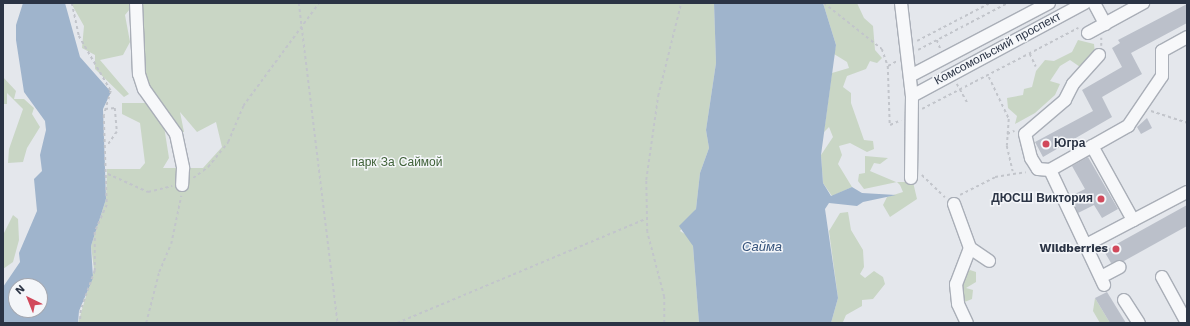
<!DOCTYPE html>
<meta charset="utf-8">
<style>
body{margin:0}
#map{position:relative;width:1190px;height:326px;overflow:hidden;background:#e4e7ec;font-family:"Work Sans",sans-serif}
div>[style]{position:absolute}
.green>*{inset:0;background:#c9d6c5}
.water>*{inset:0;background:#9fb4cc}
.building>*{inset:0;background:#bbc0ca}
.path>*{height:1.5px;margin-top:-0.75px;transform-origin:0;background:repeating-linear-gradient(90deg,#c2c5cb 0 3px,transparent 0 6px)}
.roads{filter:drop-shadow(1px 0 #a9aeb7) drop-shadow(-1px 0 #a9aeb7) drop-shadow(0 1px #a9aeb7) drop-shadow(0 -1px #a9aeb7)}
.minor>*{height:12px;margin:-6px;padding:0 6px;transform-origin:6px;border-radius:6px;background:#f7f8fa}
.dots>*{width:11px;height:11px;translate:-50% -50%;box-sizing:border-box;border:2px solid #f4f6f9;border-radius:50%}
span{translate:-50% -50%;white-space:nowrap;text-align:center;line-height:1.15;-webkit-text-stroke:3px #f4f6f9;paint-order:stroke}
.street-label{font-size:12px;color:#2b3445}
.poi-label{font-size:12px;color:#2b3445;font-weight:700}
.left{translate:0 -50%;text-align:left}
.right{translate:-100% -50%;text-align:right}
.park-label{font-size:12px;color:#3f6138}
.water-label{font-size:13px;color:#34527a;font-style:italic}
.frame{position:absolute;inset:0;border:4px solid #2b3445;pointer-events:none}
.north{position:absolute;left:8px;top:278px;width:40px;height:40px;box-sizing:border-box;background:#f4f6f9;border:1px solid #a4a8b1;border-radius:50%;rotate:317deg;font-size:11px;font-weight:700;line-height:16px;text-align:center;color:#2b3445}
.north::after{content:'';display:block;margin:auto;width:14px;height:18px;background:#d1495b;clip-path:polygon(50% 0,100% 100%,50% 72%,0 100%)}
</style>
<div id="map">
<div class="green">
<div style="clip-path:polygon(71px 3px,134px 4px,125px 15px,130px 42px,123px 55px,100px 60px,129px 94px,124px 97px,95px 69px,95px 55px,82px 48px,84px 26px)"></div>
<div style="clip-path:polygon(140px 3px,714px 3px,716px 63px,706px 130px,709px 148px,700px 173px,696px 209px,680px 231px,690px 237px,693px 246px,699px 323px,78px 323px,94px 269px,91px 246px,106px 199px,107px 169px,140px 169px,145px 163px,140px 123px,122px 114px,122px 103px,148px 103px,163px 120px,169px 158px,163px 168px,203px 168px,222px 147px,216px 122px,197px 132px,180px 112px,184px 132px,177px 132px,148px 90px,137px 48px)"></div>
<div style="clip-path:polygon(823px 3px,857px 3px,864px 18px,873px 26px,875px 50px,882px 58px,877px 63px,870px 61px,866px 69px,847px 76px,843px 87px,851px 93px,851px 103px,864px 140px,873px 141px,874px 149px,867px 152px,850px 143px,839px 146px,842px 155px,838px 164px,852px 187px,832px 196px,823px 183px,821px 155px,833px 137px,829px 127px,824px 132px,832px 73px,849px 68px,847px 62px,834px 54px,836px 45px)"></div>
<div style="clip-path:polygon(1078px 40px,1094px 44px,1095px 53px,1083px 69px,1070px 60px,1060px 66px,1050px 81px,1060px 84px,1055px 95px,1035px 113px,1015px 124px,1017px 116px,1008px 108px,1007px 98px,1023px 95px,1024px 89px,1032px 87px,1036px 71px,1045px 60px,1054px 61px,1072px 52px)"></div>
<div style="clip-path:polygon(3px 77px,16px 91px,14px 99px,24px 99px,34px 108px,32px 114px,40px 127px,27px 148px,23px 162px,8px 163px,9px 149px,23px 109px,7px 93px,7px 104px,3px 104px)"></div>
<div style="clip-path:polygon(865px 156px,888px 158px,880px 164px,874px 163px,870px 171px,896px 182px,913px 182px,917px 199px,890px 217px,883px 205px,887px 197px,903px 192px,900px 185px,897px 182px,864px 189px,858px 181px,859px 174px,865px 173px)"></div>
<div style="clip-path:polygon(848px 212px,851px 230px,863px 250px,864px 267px,860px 274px,865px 278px,874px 271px,883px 277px,885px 284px,873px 299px,862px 300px,862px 306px,846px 315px,843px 322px,831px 323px,838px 298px,829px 231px,840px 213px)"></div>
<div style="clip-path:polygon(13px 215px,18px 219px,19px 240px,13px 262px,3px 269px,3px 235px)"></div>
<div style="clip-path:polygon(970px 270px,976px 272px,976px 282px,966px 288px,973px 290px,972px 299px,962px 303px,963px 274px)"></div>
<div style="clip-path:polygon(1095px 298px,1110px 323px,1100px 323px,1093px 311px)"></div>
</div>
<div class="water">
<div style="clip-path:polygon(evenodd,23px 3px,65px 3px,80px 57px,111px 92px,103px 109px,106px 199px,91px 246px,93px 278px,79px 311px,78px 323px,3px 323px,3px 287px,20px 262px,19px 253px,37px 211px,34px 179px,42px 171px,40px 155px,46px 130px,45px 121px,24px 92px,16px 40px,16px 25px,23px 3px,16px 286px,40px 286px,40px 310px,16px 310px,16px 286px)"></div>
<div style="clip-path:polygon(714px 3px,823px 3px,836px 45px,821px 155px,823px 183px,831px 196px,852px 187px,862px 193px,896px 195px,863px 202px,857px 206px,829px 203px,825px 209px,838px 298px,831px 323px,699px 323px,693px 246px,679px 226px,696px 209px,700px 173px,709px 148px,706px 130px,716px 63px)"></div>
</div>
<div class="building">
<div style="clip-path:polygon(1187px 4px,1187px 23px,1131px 53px,1142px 74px,1102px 97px,1112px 117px,1043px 157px,1035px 142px,1093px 111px,1082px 90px,1122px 67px,1112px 48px,1120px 43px,1118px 40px)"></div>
<div style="clip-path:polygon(1147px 118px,1152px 128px,1141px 134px,1137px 127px)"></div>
<div style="clip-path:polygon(1088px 157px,1118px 209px,1102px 218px,1094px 205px,1078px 213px,1071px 196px,1085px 189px,1072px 166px)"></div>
<div style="clip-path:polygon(1187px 205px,1187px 226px,1124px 261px,1111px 263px,1104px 251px)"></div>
<div style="clip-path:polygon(1107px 292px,1126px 323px,1110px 323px,1095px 298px)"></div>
</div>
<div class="path">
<div style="left:72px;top:3px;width:34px;rotate:78deg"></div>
<div style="left:79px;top:36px;width:64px;rotate:59.8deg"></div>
<div style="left:111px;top:91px;width:25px;rotate:106deg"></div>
<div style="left:104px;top:115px;width:90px;rotate:88.1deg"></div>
<div style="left:107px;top:205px;width:30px;rotate:114deg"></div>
<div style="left:95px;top:232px;width:39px;rotate:90deg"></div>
<div style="left:95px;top:271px;width:41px;rotate:109.7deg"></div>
<div style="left:81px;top:310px;width:13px;rotate:94deg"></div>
<div style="left:299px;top:3px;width:322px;rotate:83.1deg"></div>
<div style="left:824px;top:3px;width:74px;rotate:38.4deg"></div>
<div style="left:882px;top:49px;width:18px;rotate:71deg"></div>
<div style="left:888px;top:66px;width:59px;rotate:88.1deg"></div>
<div style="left:890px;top:125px;width:12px;rotate:-24deg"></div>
<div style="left:937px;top:40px;width:9px;rotate:69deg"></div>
<div style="left:917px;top:41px;width:82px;rotate:-27.5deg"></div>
<div style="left:1101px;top:46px;width:8px;rotate:-90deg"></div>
<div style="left:918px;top:50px;width:102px;rotate:-27.6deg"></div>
<div style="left:1030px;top:54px;width:14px;rotate:65deg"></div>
<div style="left:888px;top:66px;width:10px;rotate:-29deg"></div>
<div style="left:989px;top:77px;width:47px;rotate:64.5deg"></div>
<div style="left:1009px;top:119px;width:27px;rotate:94deg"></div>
<div style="left:1007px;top:146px;width:26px;rotate:77deg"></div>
<div style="left:957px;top:84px;width:21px;rotate:61deg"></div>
<div style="left:105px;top:109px;width:10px;rotate:-6deg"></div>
<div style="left:115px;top:108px;width:24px;rotate:85deg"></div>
<div style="left:117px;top:132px;width:16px;rotate:125deg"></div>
<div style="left:922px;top:109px;width:176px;rotate:-27.4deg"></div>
<div style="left:1151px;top:111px;width:38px;rotate:18deg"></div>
<div style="left:1007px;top:134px;width:8px;rotate:-23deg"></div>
<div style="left:108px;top:174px;width:44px;rotate:24.2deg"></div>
<div style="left:148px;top:192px;width:25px;rotate:-14deg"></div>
<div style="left:922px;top:175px;width:32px;rotate:44deg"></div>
<div style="left:193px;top:178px;width:19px;rotate:-36deg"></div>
<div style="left:208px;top:167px;width:32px;rotate:-51deg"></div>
<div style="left:228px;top:142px;width:39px;rotate:-67deg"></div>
<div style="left:243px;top:106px;width:128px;rotate:-53.6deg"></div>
<div style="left:960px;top:195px;width:39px;rotate:-27deg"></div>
<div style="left:995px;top:177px;width:31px;rotate:-9deg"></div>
<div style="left:146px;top:323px;width:53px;rotate:-75.7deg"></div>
<div style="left:159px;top:272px;width:30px;rotate:-67deg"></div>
<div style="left:171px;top:244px;width:49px;rotate:-78.2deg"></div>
<div style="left:397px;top:323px;width:270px;rotate:-22.7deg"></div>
<div style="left:664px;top:323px;width:26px;rotate:-90deg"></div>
<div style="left:664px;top:297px;width:67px;rotate:-104.7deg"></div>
<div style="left:647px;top:232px;width:52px;rotate:-91.1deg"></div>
<div style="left:646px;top:180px;width:85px;rotate:-81.9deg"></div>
<div style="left:658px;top:96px;width:96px;rotate:-76.1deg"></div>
</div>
<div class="roads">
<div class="minor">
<div style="left:136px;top:3px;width:71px;rotate:87.6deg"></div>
<div style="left:139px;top:74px;width:16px;rotate:72deg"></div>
<div style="left:144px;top:89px;width:55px;rotate:54.6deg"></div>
<div style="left:176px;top:134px;width:35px;rotate:78deg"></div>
<div style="left:183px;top:168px;width:17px;rotate:93deg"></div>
<div style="left:901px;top:3px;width:94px;rotate:83.3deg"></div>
<div style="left:912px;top:96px;width:82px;rotate:90.7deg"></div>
<div style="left:1094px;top:3px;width:24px;rotate:62deg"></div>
<div style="left:1088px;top:33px;width:63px;rotate:-28.6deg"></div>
<div style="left:1099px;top:55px;width:39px;rotate:132deg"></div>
<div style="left:1073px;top:84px;width:18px;rotate:117deg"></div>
<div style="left:1065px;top:100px;width:52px;rotate:139.6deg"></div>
<div style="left:1025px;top:134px;width:25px;rotate:76deg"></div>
<div style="left:1031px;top:158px;width:13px;rotate:58deg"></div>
<div style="left:1038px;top:169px;width:12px;rotate:5deg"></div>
<div style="left:1050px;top:170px;width:90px;rotate:-29.4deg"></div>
<div style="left:1128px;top:126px;width:60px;rotate:-55.8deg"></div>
<div style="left:1162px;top:76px;width:25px;rotate:-90deg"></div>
<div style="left:1162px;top:51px;width:29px;rotate:-29deg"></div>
<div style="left:910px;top:76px;width:157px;rotate:-27.7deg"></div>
<div style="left:912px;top:96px;width:196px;rotate:-28.3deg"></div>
<div style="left:1092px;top:146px;width:85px;rotate:61deg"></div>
<div style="left:1050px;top:170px;width:127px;rotate:64.8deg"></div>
<div style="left:954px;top:204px;width:47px;rotate:70deg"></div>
<div style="left:970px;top:248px;width:39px;rotate:111deg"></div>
<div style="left:956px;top:284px;width:20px;rotate:84deg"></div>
<div style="left:958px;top:304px;width:21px;rotate:65deg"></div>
<div style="left:1086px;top:245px;width:114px;rotate:-27.7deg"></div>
<div style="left:970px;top:248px;width:23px;rotate:34deg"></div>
<div style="left:1101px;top:277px;width:21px;rotate:-28deg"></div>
<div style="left:1162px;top:277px;width:50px;rotate:61.4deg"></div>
<div style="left:1124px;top:300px;width:27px;rotate:57deg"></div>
</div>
</div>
<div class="dots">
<div style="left:1046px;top:144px;background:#d1495b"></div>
<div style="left:1101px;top:199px;background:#d1495b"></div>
<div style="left:1116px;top:249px;background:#d1495b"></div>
</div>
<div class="street-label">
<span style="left:998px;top:49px;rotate:-28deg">Комсомольский проспект</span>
</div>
<div class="poi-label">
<span class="left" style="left:1054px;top:144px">Югра</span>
<span class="right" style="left:1093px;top:199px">ДЮСШ Виктория</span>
<span class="right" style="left:1108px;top:249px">Wildberries</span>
</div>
<div class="park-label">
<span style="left:397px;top:163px">парк За Саймой</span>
</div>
<div class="water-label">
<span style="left:762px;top:247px">Сайма</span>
</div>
<div class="frame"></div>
<div class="north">N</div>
</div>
